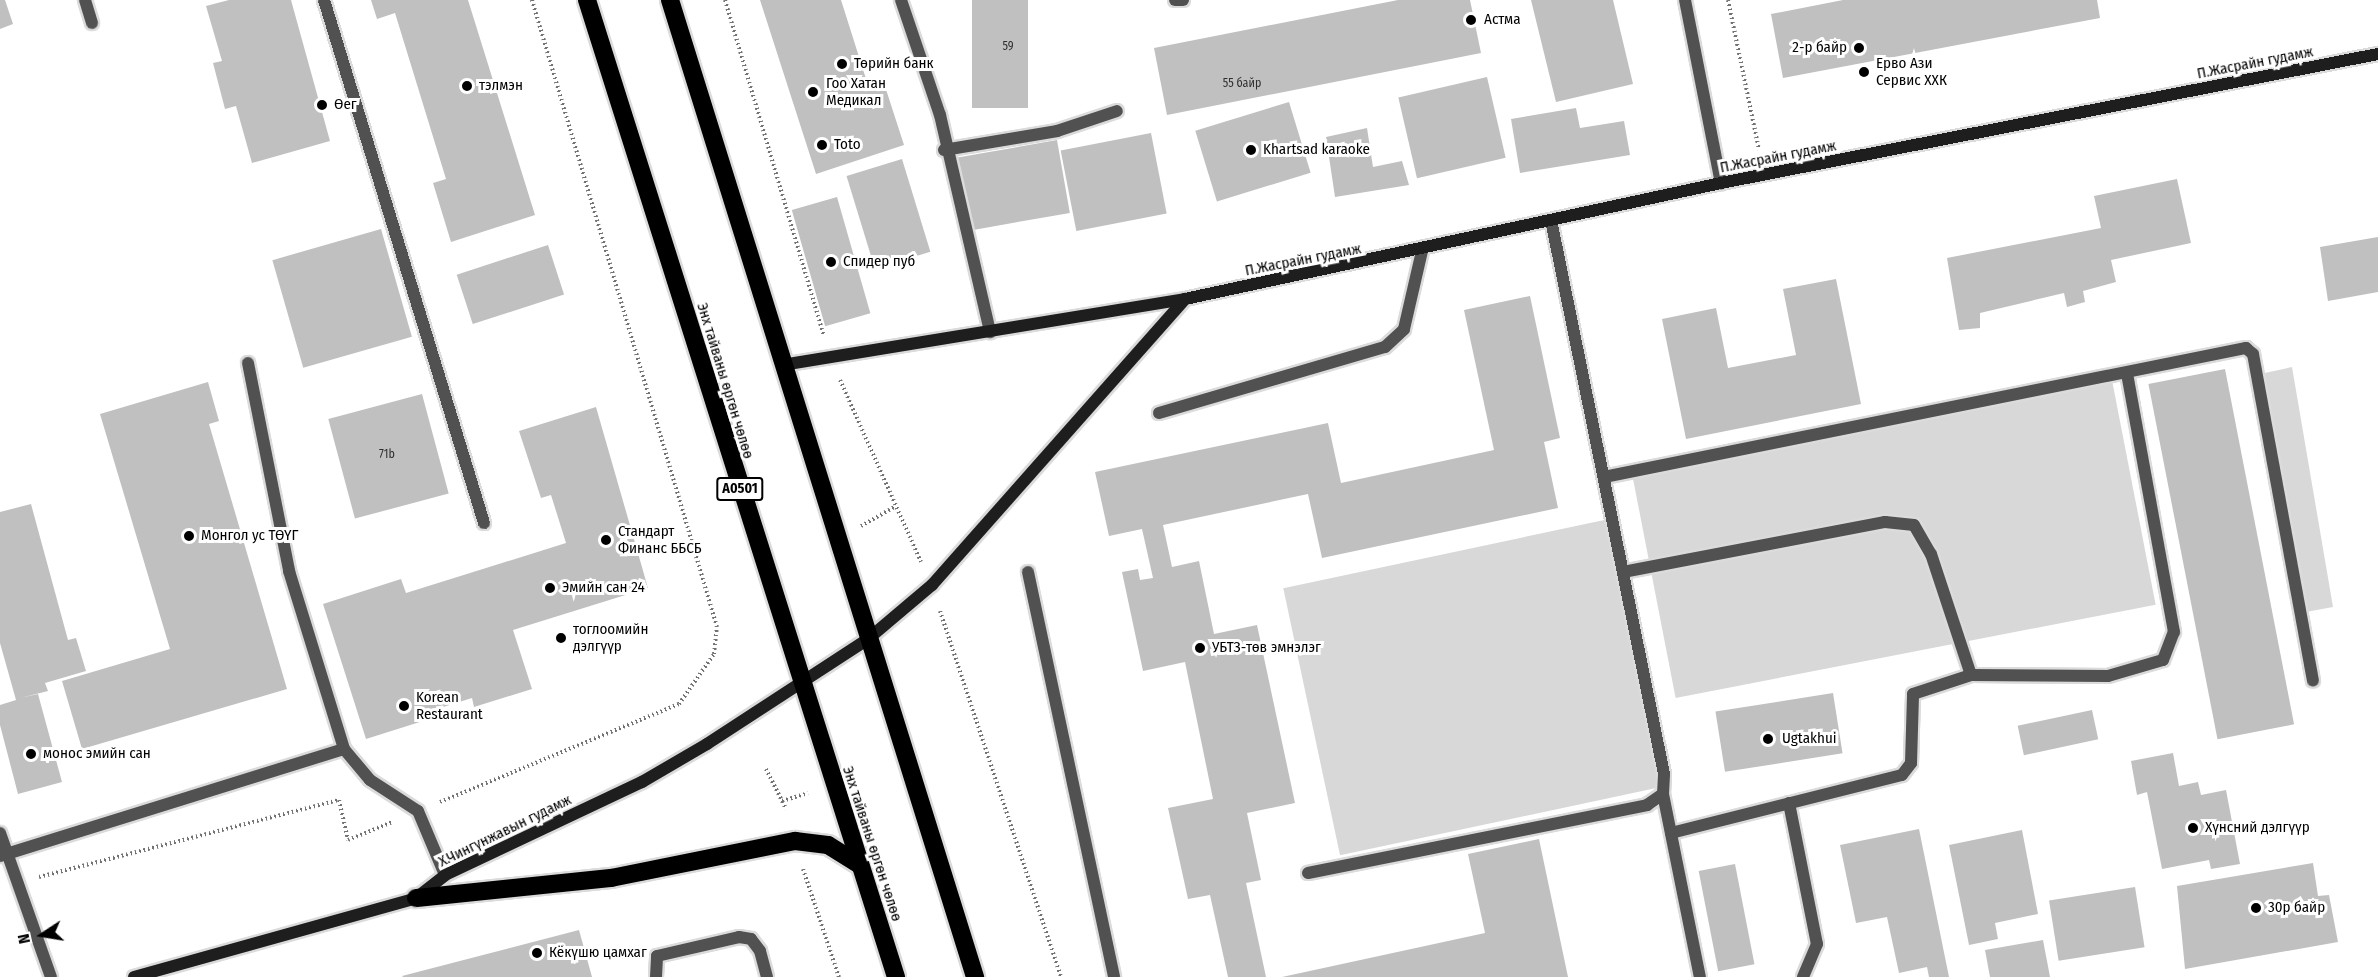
<!DOCTYPE html>
<meta charset="utf-8">
<style>
body{margin:0}
#map{position:relative;width:2378px;height:977px;overflow:hidden;background:#fff;font-family:"Fira Sans Condensed",sans-serif}
div>[style]{position:absolute}
.green>*{inset:0;background:#d8d8d8;transform-origin:0 0}
.building>*{inset:0;background:#c0c0c0;transform-origin:0 0}
.path>*{height:4px;margin-top:-2px;transform-origin:0;background:repeating-linear-gradient(90deg,#737373 0 1.5px,transparent 0 4.5px)}
.roads{filter:drop-shadow(2px 0 #dbdbdb) drop-shadow(-2px 0 #dbdbdb) drop-shadow(0 2px #dbdbdb) drop-shadow(0 -2px #dbdbdb)}
.lane>*{height:12px;margin:-6px;padding:0 6px;transform-origin:6px;border-radius:6px;background:#515151}
.street>*{height:12px;margin:-6px;padding:0 6px;transform-origin:6px;border-radius:6px;background:#515151}
.secondary>*{height:12px;margin:-6px;padding:0 6px;transform-origin:6px;border-radius:6px;background:#1e1e1e}
.highway>*{height:18px;margin:-9px;padding:0 9px;transform-origin:9px;border-radius:9px;background:#000}
.dots>*{width:16px;height:16px;translate:-50% -50%;box-sizing:border-box;border:3px solid #fff;border-radius:50%}
span{translate:-50% -50%;white-space:nowrap;text-align:center;line-height:1.15;-webkit-text-stroke:6px #fff;paint-order:stroke}
.number-label{font-size:12px;color:#303030}
.number-label span{-webkit-text-stroke-width:0}
.shield-label span{padding:2px 4px;background:#fff;border:2px solid;border-radius:4px;-webkit-text-stroke-width:0}
.shield-label{font-size:14px;color:#000;font-weight:700}
.poi-label{font-size:15px;color:#000}
.left{translate:0 -50%;text-align:left}
.right{translate:-100% -50%;text-align:right}
.street-label{font-size:15px;color:#000}
.north{position:absolute;left:12px;top:905px;width:60px;height:60px;-webkit-text-stroke:4px #fff;paint-order:stroke;rotate:258deg;font-size:16px;font-weight:700;line-height:24px;text-align:center;color:#000}
.north::after{content:'';display:block;margin:auto;width:21px;height:27px;background:#000;clip-path:polygon(50% 0,100% 100%,50% 72%,0 100%)}
</style>
<div id="map">
<div class="green">
<div style="clip-path:polygon(2292px 367px,2333px 607px,2306px 612px,2260px 374px)"></div>
<div style="left:2111px;top:375px;width:234px;height:489px;rotate:79deg"></div>
<div style="left:1609px;top:519px;width:273px;height:333px;rotate:78deg"></div>
</div>
<div class="building">
<div style="clip-path:polygon(0 0,5px 0,13px 24px,0 29px)"></div>
<div style="clip-path:polygon(229px 0,291px 0,330px 141px,252px 163px,236px 106px,225px 109px,213px 63px,222px 61px,206px 6px)"></div>
<div style="clip-path:polygon(371px 0,468px 0,535px 215px,451px 242px,433px 183px,446px 179px,395px 13px,377px 19px)"></div>
<div style="clip-path:polygon(760px 0,841px 0,867px 82px,882px 77px,904px 145px,816px 174px)"></div>
<div style="left:972px;top:0;width:56px;height:108px"></div>
<div style="clip-path:polygon(1398px 0,1470px 0,1481px 53px,1167px 115px,1154px 48px)"></div>
<div style="clip-path:polygon(1531px 0,1613px 0,1633px 84px,1556px 102px)"></div>
<div style="clip-path:polygon(1843px 0,2097px 0,2100px 18px,1783px 78px,1771px 14px)"></div>
<div style="left:1487px;top:77px;width:83px;height:91px;rotate:77deg"></div>
<div style="left:1289px;top:102px;width:74px;height:98px;rotate:73deg"></div>
<div style="clip-path:polygon(1576px 108px,1580px 128px,1624px 121px,1630px 155px,1520px 173px,1511px 119px)"></div>
<div style="clip-path:polygon(1367px 128px,1373px 167px,1402px 161px,1409px 185px,1335px 197px,1326px 137px)"></div>
<div style="left:1151px;top:133px;width:82px;height:92px;rotate:79deg"></div>
<div style="left:1057px;top:140px;width:74px;height:101px;rotate:80deg"></div>
<div style="left:902px;top:159px;width:97px;height:58px;rotate:73deg"></div>
<div style="clip-path:polygon(2177px 179px,2191px 243px,2111px 260px,2116px 282px,2083px 291px,2085px 302px,2067px 307px,2064px 293px,1980px 313px,1980px 328px,1959px 330px,1947px 258px,2101px 228px,2094px 196px)"></div>
<div style="left:837px;top:197px;width:121px;height:47px;rotate:74deg"></div>
<div style="left:381px;top:229px;width:112px;height:113px;rotate:74deg"></div>
<div style="clip-path:polygon(2378px 237px,2378px 292px,2328px 301px,2320px 247px)"></div>
<div style="left:548px;top:245px;width:52px;height:96px;rotate:72deg"></div>
<div style="clip-path:polygon(1836px 279px,1861px 404px,1686px 439px,1662px 319px,1716px 308px,1728px 368px,1796px 355px,1783px 289px)"></div>
<div style="clip-path:polygon(1530px 296px,1560px 438px,1544px 442px,1558px 508px,1322px 558px,1308px 494px,1163px 525px,1172px 567px,1199px 561px,1214px 634px,1257px 625px,1295px 803px,1247px 813px,1261px 880px,1246px 883px,1266px 977px,1228px 977px,1210px 895px,1188px 899px,1168px 808px,1213px 799px,1185px 662px,1143px 671px,1122px 572px,1138px 569px,1140px 580px,1153px 578px,1142px 529px,1109px 536px,1095px 472px,1328px 423px,1341px 483px,1494px 450px,1464px 310px)"></div>
<div style="left:2225px;top:369px;width:362px;height:78px;rotate:79deg"></div>
<div style="clip-path:polygon(208px 382px,219px 421px,209px 424px,287px 689px,82px 749px,62px 681px,170px 649px,100px 414px)"></div>
<div style="left:422px;top:394px;width:103px;height:97px;rotate:75deg"></div>
<div style="clip-path:polygon(596px 407px,648px 588px,513px 630px,532px 689px,474px 707px,472px 698px,440px 708px,442px 715px,366px 739px,323px 604px,401px 579px,406px 593px,566px 543px,551px 495px,541px 498px,519px 431px)"></div>
<div style="clip-path:polygon(31px 504px,68px 640px,76px 638px,86px 671px,45px 683px,48px 691px,20px 698px,38px 694px,62px 782px,18px 794px,0 725px,0 705px,16px 700px,0 643px,0 512px)"></div>
<div style="left:1833px;top:693px;width:61px;height:119px;rotate:81deg"></div>
<div style="left:2092px;top:710px;width:30px;height:76px;rotate:78deg"></div>
<div style="clip-path:polygon(2173px 753px,2179px 786px,2198px 782px,2201px 795px,2226px 790px,2240px 864px,2211px 869px,2209px 860px,2162px 869px,2147px 792px,2137px 795px,2131px 761px)"></div>
<div style="clip-path:polygon(1919px 829px,1949px 977px,1929px 977px,1927px 967px,1899px 973px,1887px 917px,1856px 923px,1840px 845px)"></div>
<div style="clip-path:polygon(2022px 830px,2038px 914px,1995px 923px,1998px 939px,1969px 945px,1949px 845px)"></div>
<div style="clip-path:polygon(1539px 839px,1568px 977px,1282px 977px,1485px 933px,1468px 854px)"></div>
<div style="clip-path:polygon(2313px 863px,2318px 896px,2329px 895px,2338px 942px,2185px 969px,2177px 886px)"></div>
<div style="left:1735px;top:864px;width:102px;height:37px;rotate:79deg"></div>
<div style="left:2135px;top:887px;width:61px;height:87px;rotate:81deg"></div>
<div style="clip-path:polygon(579px 930px,592px 977px,403px 977px,402px 976px)"></div>
<div style="clip-path:polygon(2043px 940px,2050px 977px,1990px 977px,1985px 950px)"></div>
</div>
<div class="path">
<div style="left:725px;top:0;width:350px;rotate:73.6deg"></div>
<div style="left:1728px;top:0;width:153px;rotate:78.3deg"></div>
<div style="left:840px;top:380px;width:199px;rotate:66deg"></div>
<div style="left:861px;top:526px;width:40px;rotate:-29.7deg"></div>
<div style="left:940px;top:611px;width:385px;rotate:71.7deg"></div>
<div style="left:766px;top:769px;width:45px;rotate:63.4deg"></div>
<div style="left:782px;top:801px;width:27px;rotate:-17deg"></div>
<div style="left:440px;top:802px;width:258px;rotate:-22.3deg"></div>
<div style="left:679px;top:704px;width:61px;rotate:-55deg"></div>
<div style="left:714px;top:654px;width:27px;rotate:-84deg"></div>
<div style="left:717px;top:627px;width:654px;rotate:-106.44deg"></div>
<div style="left:803px;top:869px;width:114px;rotate:71.6deg"></div>
<div style="left:39px;top:877px;width:310px;rotate:-14.4deg"></div>
<div style="left:339px;top:800px;width:41px;rotate:77.3deg"></div>
<div style="left:348px;top:840px;width:48px;rotate:-22.2deg"></div>
</div>
<div class="roads">
<div class="lane">
<div style="left:85px;top:0;width:24px;rotate:73deg"></div>
<div style="left:324px;top:0;width:547px;rotate:72.99deg"></div>
<div style="left:901px;top:0;width:121px;rotate:71.3deg"></div>
<div style="left:940px;top:115px;width:223px;rotate:77deg"></div>
<div style="left:1175px;top:0;width:8px"></div>
<div style="left:944px;top:150px;width:115px;rotate:-9.5deg"></div>
<div style="left:1057px;top:131px;width:63px;rotate:-18.4deg"></div>
<div style="left:248px;top:363px;width:212px;rotate:78.8deg"></div>
<div style="left:289px;top:571px;width:186px;rotate:72.8deg"></div>
<div style="left:344px;top:749px;width:40px;rotate:50deg"></div>
<div style="left:370px;top:780px;width:57px;rotate:32.9deg"></div>
<div style="left:418px;top:811px;width:69px;rotate:67.1deg"></div>
<div style="left:1159px;top:413px;width:235px;rotate:-16.3deg"></div>
<div style="left:1385px;top:347px;width:26px;rotate:-43deg"></div>
<div style="left:1404px;top:329px;width:80px;rotate:-77deg"></div>
<div style="left:1604px;top:477px;width:655px;rotate:-11.36deg"></div>
<div style="left:2246px;top:348px;width:9px;rotate:41deg"></div>
<div style="left:2253px;top:354px;width:332px;rotate:79.6deg"></div>
<div style="left:1028px;top:572px;width:414px;rotate:78deg"></div>
<div style="left:1623px;top:572px;width:267px;rotate:-10.8deg"></div>
<div style="left:1885px;top:522px;width:29px;rotate:6deg"></div>
<div style="left:1914px;top:525px;width:34px;rotate:60deg"></div>
<div style="left:1931px;top:554px;width:127px;rotate:71.7deg"></div>
<div style="left:1663px;top:794px;width:187px;rotate:78.6deg"></div>
<div style="left:1789px;top:803px;width:144px;rotate:78.8deg"></div>
<div style="left:1817px;top:944px;width:36px;rotate:113deg"></div>
<div style="left:0;top:833px;width:153px;rotate:70.5deg"></div>
<div style="left:1671px;top:833px;width:238px;rotate:-14.1deg"></div>
<div style="left:1902px;top:775px;width:15px;rotate:-53deg"></div>
<div style="left:1911px;top:763px;width:69px;rotate:-88.3deg"></div>
<div style="left:1913px;top:694px;width:61px;rotate:-18.1deg"></div>
<div style="left:1971px;top:675px;width:137px;rotate:0.4deg"></div>
<div style="left:2108px;top:676px;width:57px;rotate:-16.2deg"></div>
<div style="left:2163px;top:660px;width:30px;rotate:-69deg"></div>
<div style="left:2174px;top:632px;width:262px;rotate:-100.3deg"></div>
<div style="left:0;top:856px;width:360px;rotate:-17.3deg"></div>
<div style="left:1308px;top:873px;width:346px;rotate:-11.3deg"></div>
<div style="left:1647px;top:805px;width:19px;rotate:-35deg"></div>
<div style="left:1663px;top:794px;width:20px;rotate:-87deg"></div>
<div style="left:1664px;top:774px;width:565px;rotate:-101.53deg"></div>
<div style="left:656px;top:977px;width:21px;rotate:-87deg"></div>
<div style="left:657px;top:956px;width:84px;rotate:-13deg"></div>
<div style="left:739px;top:937px;width:12px;rotate:9deg"></div>
<div style="left:751px;top:939px;width:15px;rotate:53deg"></div>
<div style="left:760px;top:951px;width:27px;rotate:75deg"></div>
</div>
<div class="street">
<div style="left:1685px;top:0;width:187px;rotate:78.9deg"></div>
</div>
<div class="secondary">
<div style="left:782px;top:365px;width:408px;rotate:-9.3deg"></div>
<div style="left:1185px;top:299px;width:548px;rotate:-12.21deg"></div>
<div style="left:1721px;top:183px;width:670px;rotate:-11.11deg"></div>
<div style="left:134px;top:977px;width:293px;rotate:-15.6deg"></div>
<div style="left:416px;top:898px;width:37px;rotate:-38deg"></div>
<div style="left:445px;top:875px;width:218px;rotate:-25.3deg"></div>
<div style="left:642px;top:782px;width:75px;rotate:-30.3deg"></div>
<div style="left:707px;top:744px;width:192px;rotate:-33.1deg"></div>
<div style="left:868px;top:639px;width:84px;rotate:-40.2deg"></div>
<div style="left:932px;top:585px;width:382px;rotate:-48.5deg"></div>
</div>
<div class="highway">
<div style="left:587px;top:0;width:1025px;rotate:72.45deg"></div>
<div style="left:670px;top:0;width:1024px;rotate:72.66deg"></div>
<div style="left:416px;top:898px;width:196px;rotate:-5.9deg"></div>
<div style="left:611px;top:878px;width:188px;rotate:-11.4deg"></div>
<div style="left:795px;top:841px;width:33px;rotate:7deg"></div>
<div style="left:828px;top:845px;width:36px;rotate:32deg"></div>
</div>
</div>
<div class="dots">
<div style="left:1471px;top:20px;background:#000"></div>
<div style="left:1859px;top:48px;background:#000"></div>
<div style="left:842px;top:64px;background:#000"></div>
<div style="left:1864px;top:72px;background:#000"></div>
<div style="left:467px;top:86px;background:#000"></div>
<div style="left:813px;top:92px;background:#000"></div>
<div style="left:322px;top:105px;background:#000"></div>
<div style="left:822px;top:145px;background:#000"></div>
<div style="left:1251px;top:150px;background:#000"></div>
<div style="left:831px;top:262px;background:#000"></div>
<div style="left:189px;top:536px;background:#000"></div>
<div style="left:606px;top:540px;background:#000"></div>
<div style="left:550px;top:588px;background:#000"></div>
<div style="left:561px;top:638px;background:#000"></div>
<div style="left:1200px;top:648px;background:#000"></div>
<div style="left:404px;top:706px;background:#000"></div>
<div style="left:1768px;top:739px;background:#000"></div>
<div style="left:31px;top:754px;background:#000"></div>
<div style="left:2193px;top:828px;background:#000"></div>
<div style="left:2256px;top:908px;background:#000"></div>
<div style="left:537px;top:953px;background:#000"></div>
</div>
<div class="number-label">
<span style="left:1008px;top:47px">59</span>
<span style="left:1242px;top:84px">55 байр</span>
<span style="left:387px;top:455px">71b</span>
</div>
<div class="shield-label">
<span style="left:740px;top:489px">A0501</span>
</div>
<div class="poi-label">
<span class="left" style="left:1484px;top:20px">Астма</span>
<span class="right" style="left:1847px;top:48px">2-р байр</span>
<span class="left" style="left:1876px;top:72px">Ерво Ази<br>Сервис ХХК</span>
<span class="left" style="left:854px;top:64px">Төрийн банк</span>
<span class="left" style="left:826px;top:92px">Гоо Хатан<br>Медикал</span>
<span class="left" style="left:479px;top:86px">тэлмэн</span>
<span class="left" style="left:334px;top:105px">Өег</span>
<span class="left" style="left:834px;top:145px">Toto</span>
<span class="left" style="left:1263px;top:150px">Khartsad karaoke</span>
<span class="left" style="left:843px;top:262px">Спидер пуб</span>
<span class="left" style="left:618px;top:540px">Стандарт<br>Финанс ББСБ</span>
<span class="left" style="left:201px;top:536px">Монгол ус ТӨҮГ</span>
<span class="left" style="left:562px;top:588px">Эмийн сан 24</span>
<span class="left" style="left:573px;top:638px">тоглоомийн<br>дэлгүүр</span>
<span class="left" style="left:1212px;top:648px">УБТЗ-төв эмнэлэг</span>
<span class="left" style="left:416px;top:706px">Korean<br>Restaurant</span>
<span class="left" style="left:1782px;top:739px">Ugtakhui</span>
<span class="left" style="left:43px;top:754px">монос эмийн сан</span>
<span class="left" style="left:2205px;top:828px">Хүнсний дэлгүүр</span>
<span class="left" style="left:2268px;top:908px">30р байр</span>
<span class="left" style="left:549px;top:953px">Кёкүшю цамхаг</span>
</div>
<div class="street-label">
<span style="left:2255px;top:63px;rotate:-11deg">П.Жасрайн гудамж</span>
<span style="left:1778px;top:157px;rotate:-11deg">П.Жасрайн гудамж</span>
<span style="left:1303px;top:260px;rotate:-11deg">П.Жасрайн гудамж</span>
<span style="left:725px;top:381px;rotate:73deg">Энх тайваны өргөн чөлөө</span>
<span style="left:505px;top:831px;rotate:-26deg">Х.Чингүнжавын гудамж</span>
<span style="left:872px;top:844px;rotate:72deg">Энх тайваны өргөн чөлөө</span>
</div>
<div class="north">N</div>
</div>
